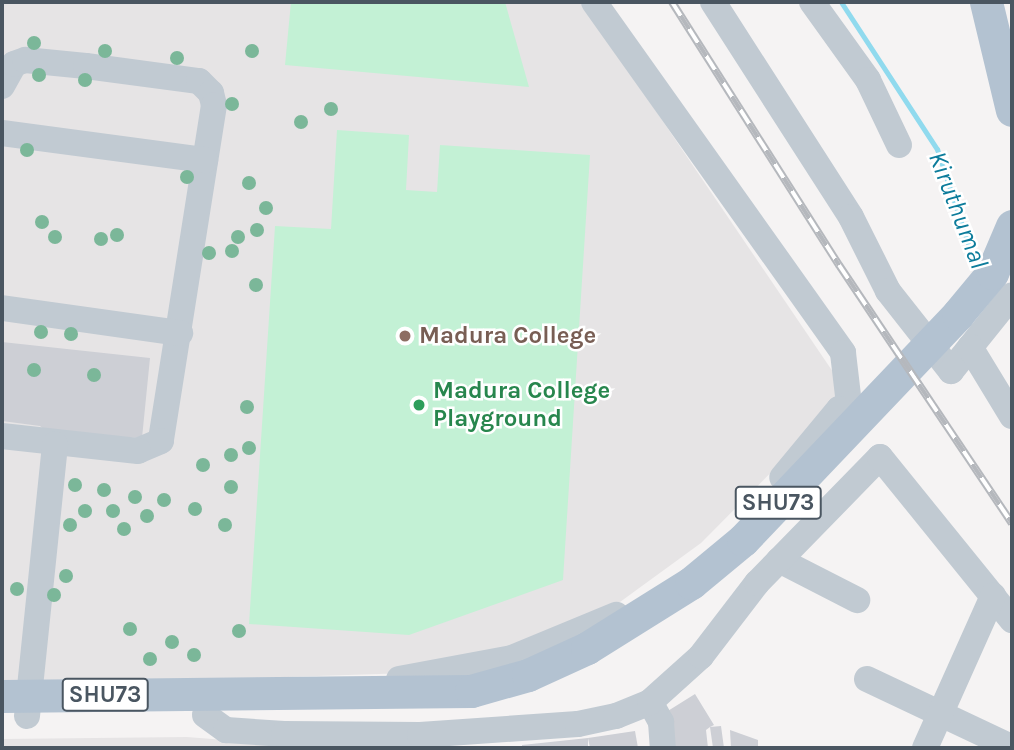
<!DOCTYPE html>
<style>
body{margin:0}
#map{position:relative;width:1014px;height:750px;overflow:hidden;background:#f5f3f3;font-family:Karla,sans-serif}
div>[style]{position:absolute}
.education>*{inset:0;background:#e6e4e5}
.green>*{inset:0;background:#c3f1d5}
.stream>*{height:5px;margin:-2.5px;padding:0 2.5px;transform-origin:2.5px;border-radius:2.5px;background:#90daee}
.building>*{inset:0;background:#cdcfd5}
.minor>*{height:26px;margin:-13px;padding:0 13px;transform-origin:13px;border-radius:13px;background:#c1cad2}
.major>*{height:33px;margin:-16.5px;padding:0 16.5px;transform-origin:16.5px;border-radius:16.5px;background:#b3c2d1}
.rail>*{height:8px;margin-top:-4px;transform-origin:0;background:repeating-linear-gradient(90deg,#fff 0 16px,#b5b8bd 0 32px);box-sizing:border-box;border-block:2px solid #b5b8bd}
.trees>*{width:14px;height:14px;margin:-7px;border-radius:50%;background:#7bb799}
.dots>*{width:19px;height:19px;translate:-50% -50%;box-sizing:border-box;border:4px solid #fff;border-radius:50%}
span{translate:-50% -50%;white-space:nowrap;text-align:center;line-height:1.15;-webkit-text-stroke:5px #fff;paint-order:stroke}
.shield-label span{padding:2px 5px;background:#fff;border:2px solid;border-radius:5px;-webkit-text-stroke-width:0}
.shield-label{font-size:23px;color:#4a5661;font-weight:700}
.education-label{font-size:24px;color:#785e54;font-weight:700}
.left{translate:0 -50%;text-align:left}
.leisure-label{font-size:24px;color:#27864d;font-weight:700}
.water-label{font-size:26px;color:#0c7c9b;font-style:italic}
.frame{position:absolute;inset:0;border:4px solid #4a5661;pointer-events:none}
</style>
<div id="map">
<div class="education">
<div style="clip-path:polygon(2px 2px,582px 2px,833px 372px,836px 395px,828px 415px,701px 543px,609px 610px,553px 638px,410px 673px,2px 686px)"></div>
<div style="clip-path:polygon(187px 737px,326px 748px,2px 748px,2px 739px)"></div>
</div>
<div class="green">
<div style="clip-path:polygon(291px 2px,505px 2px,529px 87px,285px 65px)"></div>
<div style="clip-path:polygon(337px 130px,409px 135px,406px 190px,437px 192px,440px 145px,590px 155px,563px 580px,409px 635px,249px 624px,275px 226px,331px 229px)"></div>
</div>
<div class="stream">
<div style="left:841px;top:2px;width:176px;rotate:56.9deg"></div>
<div style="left:937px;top:149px;width:128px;rotate:71.8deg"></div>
</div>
<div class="building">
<div style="clip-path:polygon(2px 342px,150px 358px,142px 438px,50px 434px,40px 426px,2px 421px)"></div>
<div style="clip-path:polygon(695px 694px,714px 725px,710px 727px,721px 726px,724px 748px,713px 748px,710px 727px,706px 730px,708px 748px,671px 748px,663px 714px)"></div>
<div style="clip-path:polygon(730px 730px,758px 740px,758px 748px,731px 748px)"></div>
<div style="clip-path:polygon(635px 731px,638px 748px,590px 748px,588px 738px)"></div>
<div style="clip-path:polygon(588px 738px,588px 748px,522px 748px,522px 745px)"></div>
</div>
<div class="minor">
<div style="left:594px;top:2px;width:430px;rotate:54.6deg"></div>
<div style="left:843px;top:353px;width:51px;rotate:83.3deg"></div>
<div style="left:849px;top:404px;width:11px;rotate:153deg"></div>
<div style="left:839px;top:409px;width:89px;rotate:129.6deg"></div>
<div style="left:713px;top:2px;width:255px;rotate:57.3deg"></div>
<div style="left:851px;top:217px;width:83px;rotate:63.4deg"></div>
<div style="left:888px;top:291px;width:102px;rotate:51.8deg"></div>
<div style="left:951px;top:371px;width:97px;rotate:-51.2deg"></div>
<div style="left:812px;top:2px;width:96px;rotate:54.3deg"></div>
<div style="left:868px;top:80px;width:72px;rotate:64.5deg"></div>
<div style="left:2px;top:86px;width:25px;rotate:-61deg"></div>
<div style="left:14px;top:64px;width:12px;rotate:-20deg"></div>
<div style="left:25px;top:60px;width:61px;rotate:5.6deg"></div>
<div style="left:86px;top:66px;width:114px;rotate:7.6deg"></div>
<div style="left:199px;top:81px;width:17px;rotate:45deg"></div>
<div style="left:211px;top:93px;width:12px;rotate:76deg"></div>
<div style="left:214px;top:105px;width:340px;rotate:99deg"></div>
<div style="left:161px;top:441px;width:25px;rotate:157deg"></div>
<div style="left:138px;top:451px;width:137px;rotate:-173.7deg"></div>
<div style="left:2px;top:133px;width:205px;rotate:7.6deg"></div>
<div style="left:2px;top:308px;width:180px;rotate:8deg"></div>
<div style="left:970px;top:347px;width:81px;rotate:58.7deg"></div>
<div style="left:779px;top:560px;width:88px;rotate:27.1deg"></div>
<div style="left:399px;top:679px;width:115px;rotate:-10.5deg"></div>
<div style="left:512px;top:658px;width:113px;rotate:-22.5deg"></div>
<div style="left:867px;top:679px;width:157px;rotate:25.3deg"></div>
<div style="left:650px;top:702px;width:23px;rotate:61deg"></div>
<div style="left:661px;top:722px;width:26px;rotate:86deg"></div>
<div style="left:205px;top:715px;width:26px;rotate:36deg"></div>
<div style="left:226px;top:730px;width:58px;rotate:3.9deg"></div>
<div style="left:284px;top:734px;width:136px;rotate:0.4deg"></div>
<div style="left:420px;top:735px;width:158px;rotate:-4deg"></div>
<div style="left:578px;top:724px;width:39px;rotate:-12deg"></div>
<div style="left:616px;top:716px;width:37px;rotate:-22deg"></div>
<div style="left:650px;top:702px;width:69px;rotate:-42deg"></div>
<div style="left:701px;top:656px;width:92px;rotate:-52.5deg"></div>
<div style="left:757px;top:583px;width:176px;rotate:-45.7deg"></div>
<div style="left:880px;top:457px;width:210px;rotate:51deg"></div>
<div style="left:27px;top:716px;width:273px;rotate:-84.1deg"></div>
<div style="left:925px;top:748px;width:167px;rotate:-65.9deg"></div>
</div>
<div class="major">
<div style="left:986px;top:2px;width:111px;rotate:76.5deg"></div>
<div style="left:2px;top:696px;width:469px;rotate:-0.6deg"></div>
<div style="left:471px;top:691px;width:59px;rotate:-15.7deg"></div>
<div style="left:528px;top:675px;width:65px;rotate:-24.6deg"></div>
<div style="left:587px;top:648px;width:123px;rotate:-32deg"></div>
<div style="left:691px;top:583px;width:67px;rotate:-39.6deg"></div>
<div style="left:743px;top:540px;width:312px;rotate:-46.4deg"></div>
<div style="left:958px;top:314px;width:53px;rotate:-50.3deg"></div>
<div style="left:992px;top:273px;width:51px;rotate:-66.9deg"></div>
</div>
<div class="rail">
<div style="left:672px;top:2px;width:312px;rotate:57.6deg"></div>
<div style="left:839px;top:265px;width:311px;rotate:56.2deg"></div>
</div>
<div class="trees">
<div style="left:34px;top:43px"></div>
<div style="left:105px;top:51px"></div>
<div style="left:252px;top:51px"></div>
<div style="left:177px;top:58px"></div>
<div style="left:39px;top:75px"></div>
<div style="left:85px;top:80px"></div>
<div style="left:232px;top:104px"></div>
<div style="left:331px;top:109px"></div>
<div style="left:301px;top:122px"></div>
<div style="left:27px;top:150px"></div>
<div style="left:187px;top:177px"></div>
<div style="left:249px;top:183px"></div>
<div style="left:266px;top:208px"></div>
<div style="left:42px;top:222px"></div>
<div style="left:257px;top:230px"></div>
<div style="left:117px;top:235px"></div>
<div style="left:55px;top:237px"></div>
<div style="left:238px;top:237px"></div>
<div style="left:101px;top:239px"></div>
<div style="left:232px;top:251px"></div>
<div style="left:209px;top:253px"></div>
<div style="left:256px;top:285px"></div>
<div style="left:41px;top:332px"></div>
<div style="left:71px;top:334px"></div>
<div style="left:34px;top:370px"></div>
<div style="left:94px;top:375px"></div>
<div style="left:247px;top:407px"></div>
<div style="left:249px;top:448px"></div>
<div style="left:231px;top:455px"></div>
<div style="left:203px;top:465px"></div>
<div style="left:75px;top:485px"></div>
<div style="left:231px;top:487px"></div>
<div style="left:104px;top:490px"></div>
<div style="left:135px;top:497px"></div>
<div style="left:164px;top:500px"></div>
<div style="left:195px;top:509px"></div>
<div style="left:85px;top:511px"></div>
<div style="left:113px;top:511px"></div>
<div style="left:147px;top:516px"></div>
<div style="left:70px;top:525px"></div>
<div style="left:225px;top:525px"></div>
<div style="left:124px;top:529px"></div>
<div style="left:66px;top:576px"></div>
<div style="left:17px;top:589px"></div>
<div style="left:54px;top:595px"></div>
<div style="left:130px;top:629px"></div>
<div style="left:239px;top:631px"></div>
<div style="left:172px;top:642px"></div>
<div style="left:194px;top:655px"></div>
<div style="left:150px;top:659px"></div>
</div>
<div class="dots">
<div style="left:405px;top:336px;background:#8d6e63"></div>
<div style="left:419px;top:405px;background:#2e9e5b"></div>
</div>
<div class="shield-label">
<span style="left:778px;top:503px">SHU73</span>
<span style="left:105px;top:695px">SHU73</span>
</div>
<div class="education-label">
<span class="left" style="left:419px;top:336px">Madura College</span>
</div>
<div class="leisure-label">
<span class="left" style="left:433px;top:405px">Madura College<br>Playground</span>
</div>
<div class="water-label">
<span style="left:958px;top:210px;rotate:69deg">Kiruthumal</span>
</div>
<div class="frame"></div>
</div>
